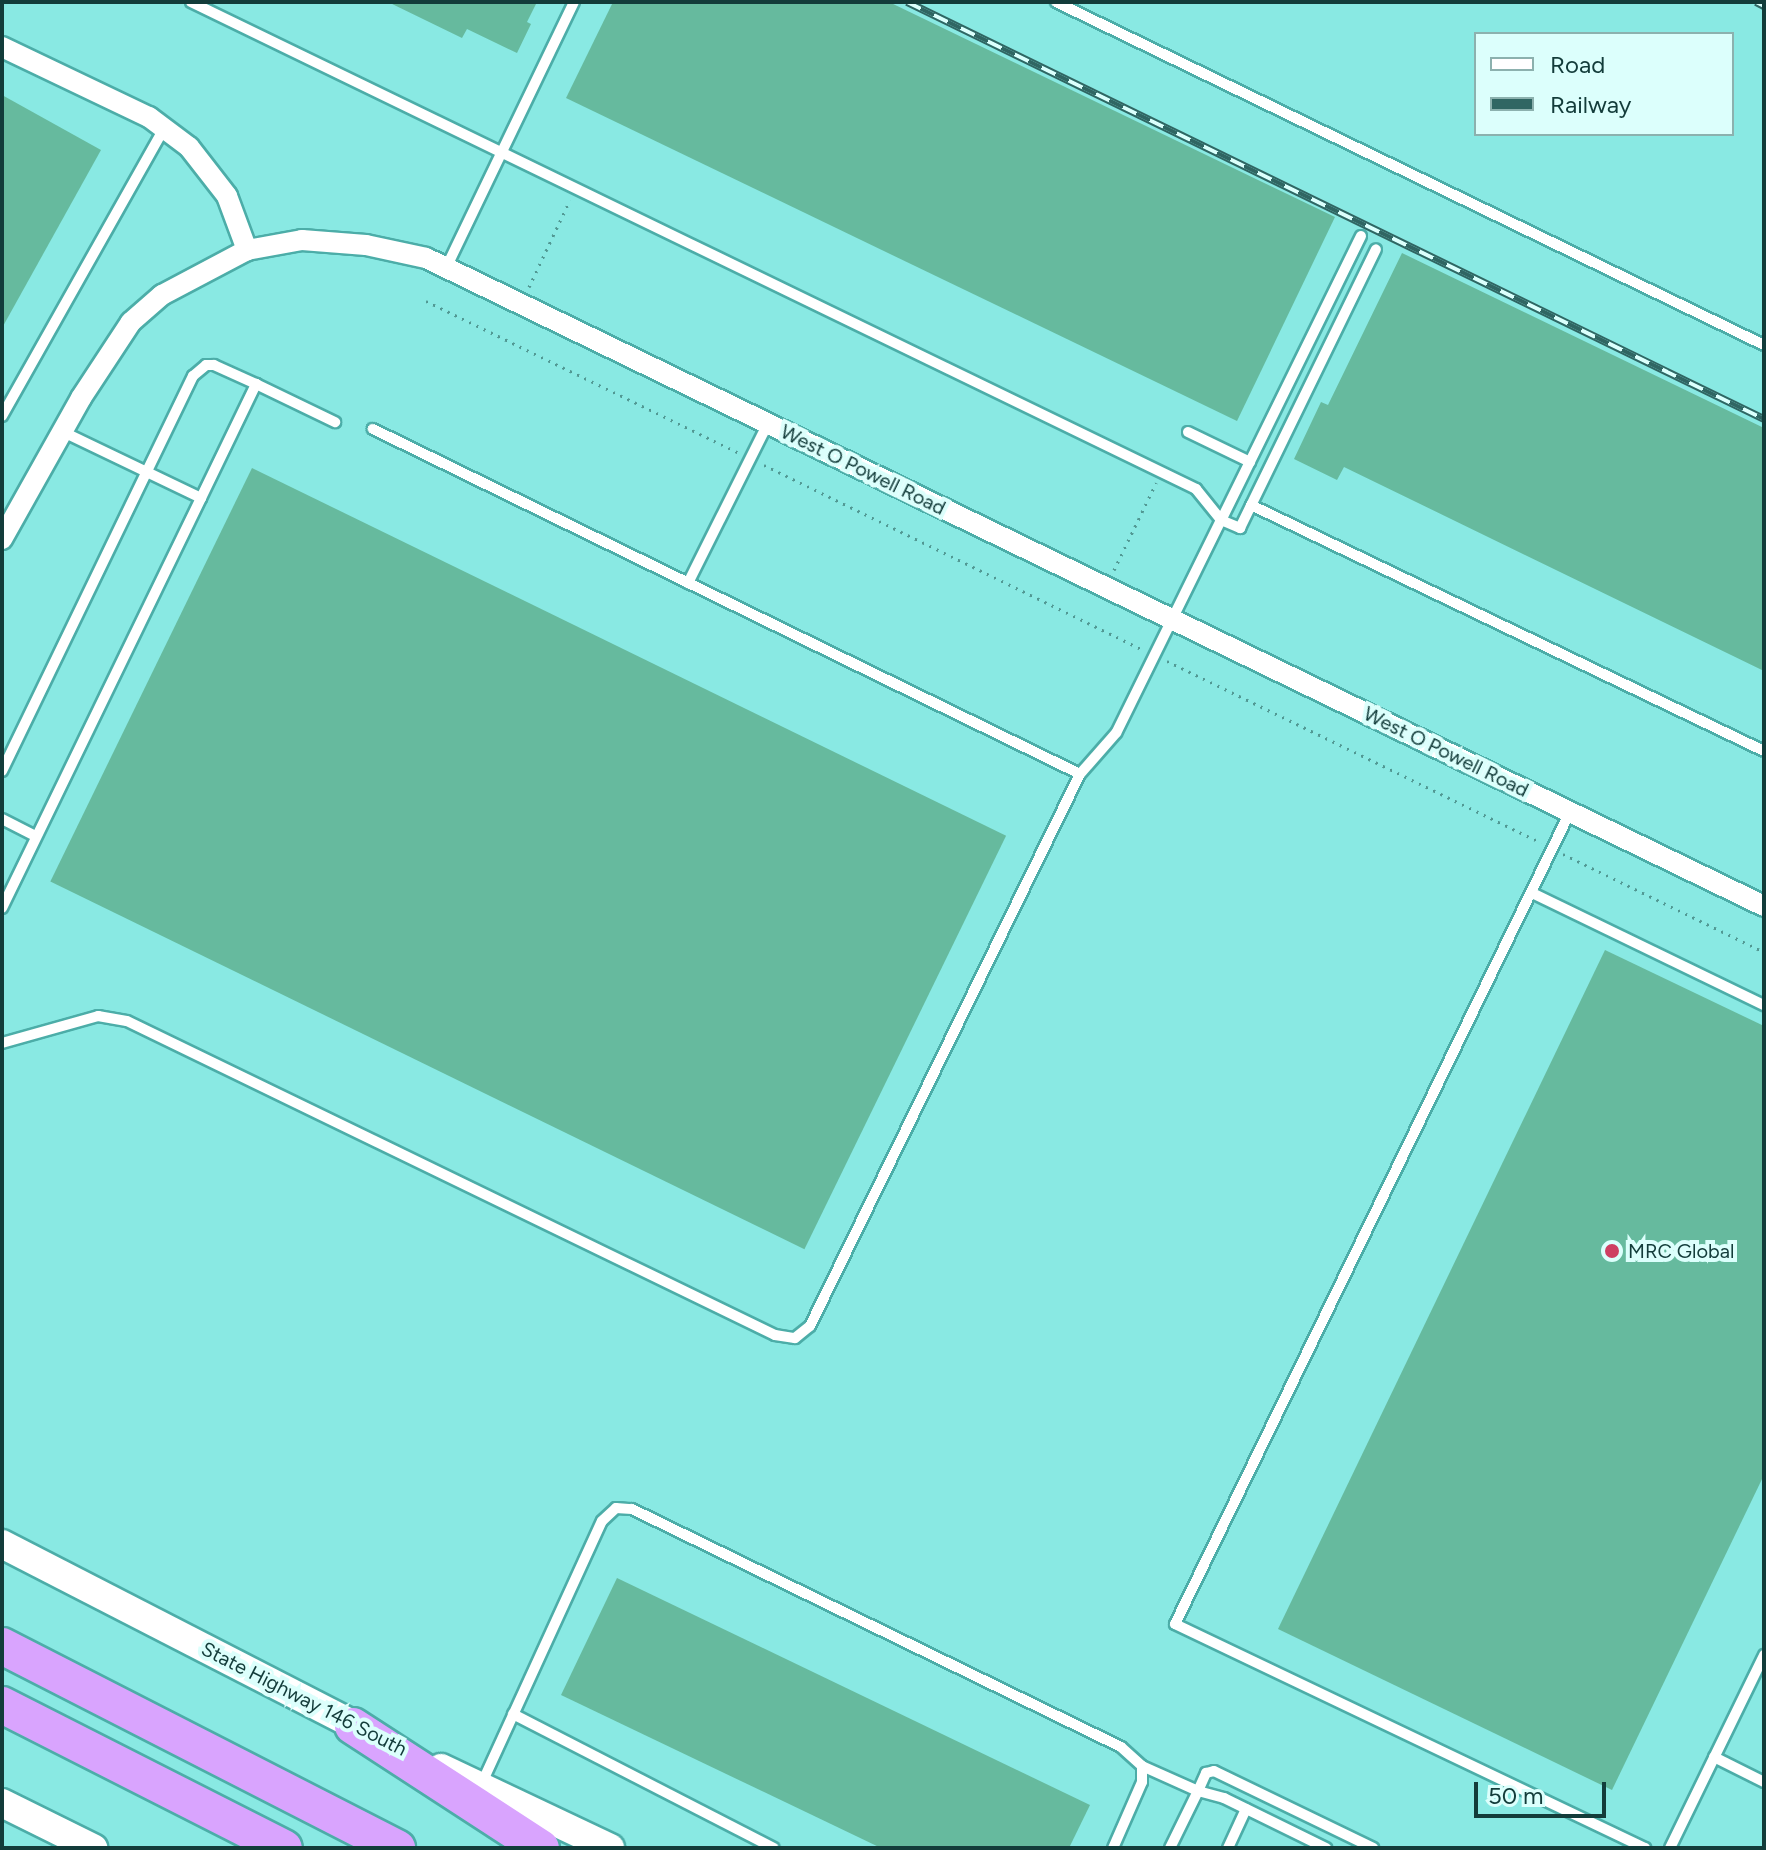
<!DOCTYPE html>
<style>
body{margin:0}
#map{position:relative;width:1766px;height:1850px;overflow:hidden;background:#89e9e3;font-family:Figtree,sans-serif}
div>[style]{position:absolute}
.building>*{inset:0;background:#66ba9e;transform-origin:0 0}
.path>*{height:3px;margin-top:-1.5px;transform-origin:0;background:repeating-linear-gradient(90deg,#519893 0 2px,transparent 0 8px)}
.roads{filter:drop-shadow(2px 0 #4cada8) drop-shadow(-2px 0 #4cada8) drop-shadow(0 2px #4cada8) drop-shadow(0 -2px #4cada8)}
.lane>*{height:10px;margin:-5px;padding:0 5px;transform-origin:5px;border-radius:5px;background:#fff}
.street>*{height:20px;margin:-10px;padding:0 10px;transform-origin:10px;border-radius:10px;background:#fff}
.secondary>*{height:28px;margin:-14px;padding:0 14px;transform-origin:14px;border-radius:14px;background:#fff}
.highway>*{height:36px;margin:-18px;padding:0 18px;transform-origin:18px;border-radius:18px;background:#d9a4fe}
.rail>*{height:8px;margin-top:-4px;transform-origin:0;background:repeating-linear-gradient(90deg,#dcfffc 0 15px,#306663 0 30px);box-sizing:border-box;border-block:2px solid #306663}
.dots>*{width:22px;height:22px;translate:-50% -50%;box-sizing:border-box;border:4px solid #dcfffc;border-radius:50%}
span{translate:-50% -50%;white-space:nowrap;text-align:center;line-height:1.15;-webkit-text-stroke:8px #dcfffc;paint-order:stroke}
.street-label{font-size:20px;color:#133c3a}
.poi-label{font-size:20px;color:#133c3a}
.left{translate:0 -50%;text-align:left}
.frame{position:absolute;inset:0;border:4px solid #133c3a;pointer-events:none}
.legend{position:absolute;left:1474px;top:32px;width:260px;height:104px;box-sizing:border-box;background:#dcfffc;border:2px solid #8cb1ae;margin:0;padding:10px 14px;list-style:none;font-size:24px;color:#133c3a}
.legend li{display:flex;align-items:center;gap:16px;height:40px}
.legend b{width:40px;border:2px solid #8cb1ae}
.scale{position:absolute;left:1474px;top:1782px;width:132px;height:36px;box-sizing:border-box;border:4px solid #133c3a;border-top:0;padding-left:10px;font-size:24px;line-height:28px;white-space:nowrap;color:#133c3a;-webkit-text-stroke:6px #dcfffc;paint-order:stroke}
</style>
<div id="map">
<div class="building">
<div style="clip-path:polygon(388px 2px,537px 2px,527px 22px,531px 24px,517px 53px,467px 29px,462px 38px)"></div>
<div style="clip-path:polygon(613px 2px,889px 2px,1335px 217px,1237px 421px,566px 98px)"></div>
<div style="clip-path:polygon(2px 95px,101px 150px,2px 328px)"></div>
<div style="clip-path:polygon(1402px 253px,1764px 428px,1764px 671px,1344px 467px,1337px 480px,1294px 459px,1321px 402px,1328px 405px)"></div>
<div style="left:252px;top:468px;width:839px;height:460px;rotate:26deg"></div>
<div style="clip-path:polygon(1605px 950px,1764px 1026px,1764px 1475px,1612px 1790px,1278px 1629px)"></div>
<div style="clip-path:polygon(617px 1578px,1090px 1805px,1069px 1848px,881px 1848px,561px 1695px)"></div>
</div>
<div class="path">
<div style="left:529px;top:287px;width:96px;rotate:-64.8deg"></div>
<div style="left:426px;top:301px;width:348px;rotate:25.9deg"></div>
<div style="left:764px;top:465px;width:420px;rotate:26deg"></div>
<div style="left:1114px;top:570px;width:97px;rotate:-64.2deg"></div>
<div style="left:1167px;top:661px;width:416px;rotate:25.9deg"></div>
<div style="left:1563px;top:854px;width:224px;rotate:26deg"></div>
</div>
<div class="roads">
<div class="lane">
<div style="left:191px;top:2px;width:1117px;rotate:25.85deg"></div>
<div style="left:1196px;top:489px;width:40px;rotate:51deg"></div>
<div style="left:1221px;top:520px;width:237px;rotate:116.2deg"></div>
<div style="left:1116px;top:733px;width:55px;rotate:131.3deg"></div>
<div style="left:1056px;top:2px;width:787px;rotate:25.85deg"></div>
<div style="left:1361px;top:236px;width:317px;rotate:116.2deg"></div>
<div style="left:1221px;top:520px;width:21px;rotate:23deg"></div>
<div style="left:1240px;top:528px;width:310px;rotate:-64deg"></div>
<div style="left:446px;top:268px;width:295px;rotate:-64.3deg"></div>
<div style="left:2px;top:416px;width:330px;rotate:-60.6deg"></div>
<div style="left:1188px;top:432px;width:69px;rotate:25.8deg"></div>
<div style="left:201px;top:498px;width:127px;rotate:-64.2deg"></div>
<div style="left:256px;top:384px;width:88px;rotate:25.7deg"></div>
<div style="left:1251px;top:505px;width:569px;rotate:25.62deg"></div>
<div style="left:688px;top:583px;width:179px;rotate:-63.4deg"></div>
<div style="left:2px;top:771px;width:439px;rotate:-64.2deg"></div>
<div style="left:193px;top:376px;width:17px;rotate:-40deg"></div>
<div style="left:206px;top:365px;width:8px"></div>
<div style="left:214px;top:365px;width:46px;rotate:24.3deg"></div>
<div style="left:1570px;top:812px;width:903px;rotate:115.94deg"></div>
<div style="left:1175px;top:1624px;width:521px;rotate:25.48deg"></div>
<div style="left:2px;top:819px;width:38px;rotate:27deg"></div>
<div style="left:1532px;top:893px;width:258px;rotate:25.8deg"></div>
<div style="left:2px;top:908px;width:456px;rotate:-64.1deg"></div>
<div style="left:201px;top:498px;width:155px;rotate:-154.4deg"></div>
<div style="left:2px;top:1043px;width:100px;rotate:-15.7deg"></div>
<div style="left:98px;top:1016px;width:29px;rotate:10deg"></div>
<div style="left:127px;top:1021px;width:720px;rotate:25.85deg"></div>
<div style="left:775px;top:1335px;width:20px;rotate:9deg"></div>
<div style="left:795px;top:1338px;width:19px;rotate:-39deg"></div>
<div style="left:810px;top:1326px;width:614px;rotate:-63.94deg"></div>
<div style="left:1080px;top:774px;width:787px;rotate:-153.99deg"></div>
<div style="left:513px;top:1714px;width:293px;rotate:27.2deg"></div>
<div style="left:1714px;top:1757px;width:56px;rotate:26.6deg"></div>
<div style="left:1142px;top:1766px;width:61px;rotate:24.1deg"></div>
<div style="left:1198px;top:1791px;width:20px;rotate:-66deg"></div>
<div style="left:1206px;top:1773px;width:8px;rotate:-14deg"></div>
<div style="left:1214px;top:1771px;width:177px;rotate:25.8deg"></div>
<div style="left:481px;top:1785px;width:290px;rotate:-65.4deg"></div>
<div style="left:602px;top:1521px;width:19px;rotate:-43deg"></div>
<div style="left:616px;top:1508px;width:16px;rotate:4deg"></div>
<div style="left:632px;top:1509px;width:544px;rotate:25.95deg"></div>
<div style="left:1121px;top:1747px;width:28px;rotate:42deg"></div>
<div style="left:1142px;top:1766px;width:16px;rotate:90deg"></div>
<div style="left:1142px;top:1782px;width:72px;rotate:113.7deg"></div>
<div style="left:1170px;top:1848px;width:64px;rotate:-63.8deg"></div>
<div style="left:1198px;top:1791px;width:27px;rotate:15deg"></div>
<div style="left:1224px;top:1798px;width:114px;rotate:26.1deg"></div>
<div style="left:1228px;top:1848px;width:43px;rotate:-65.2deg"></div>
<div style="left:1670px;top:1848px;width:215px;rotate:-64deg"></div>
</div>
<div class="street">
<div style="left:2px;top:47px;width:163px;rotate:25.5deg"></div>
<div style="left:149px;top:117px;width:50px;rotate:36.9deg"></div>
<div style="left:189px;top:147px;width:62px;rotate:52.2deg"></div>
<div style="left:227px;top:196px;width:58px;rotate:69.7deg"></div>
<div style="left:2px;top:539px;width:162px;rotate:-60.7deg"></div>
<div style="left:81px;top:398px;width:91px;rotate:-56.7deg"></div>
<div style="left:131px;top:322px;width:41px;rotate:-41.1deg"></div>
<div style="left:162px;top:295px;width:96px;rotate:-27.9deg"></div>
<div style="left:247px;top:250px;width:56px;rotate:-10.3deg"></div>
<div style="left:302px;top:240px;width:64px;rotate:4.5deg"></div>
<div style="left:366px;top:245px;width:61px;rotate:12.2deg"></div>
<div style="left:426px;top:258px;width:1487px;rotate:25.84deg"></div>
</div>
<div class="secondary">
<div style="left:2px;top:1544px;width:415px;rotate:27.2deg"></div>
<div style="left:441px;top:1768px;width:187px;rotate:25.3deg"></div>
<div style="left:2px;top:1803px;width:102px;rotate:26.3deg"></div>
</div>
<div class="highway">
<div style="left:2px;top:1646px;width:444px;rotate:27.1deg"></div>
<div style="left:2px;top:1705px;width:316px;rotate:26.9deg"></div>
<div style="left:353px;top:1726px;width:224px;rotate:33deg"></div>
</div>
</div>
<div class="rail">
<div style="left:907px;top:2px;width:953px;rotate:25.95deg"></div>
<div style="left:1756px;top:2px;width:9px;rotate:27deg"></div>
</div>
<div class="dots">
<div style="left:1612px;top:1251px;background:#ce3f62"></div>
</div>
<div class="street-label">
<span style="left:863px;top:470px;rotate:26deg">West O Powell Road</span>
<span style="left:1446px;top:752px;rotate:26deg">West O Powell Road</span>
<span style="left:304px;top:1699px;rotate:27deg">State Highway 146 South</span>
</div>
<div class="poi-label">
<span class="left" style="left:1628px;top:1251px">MRC Global</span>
</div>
<div class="frame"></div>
<ul class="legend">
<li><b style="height:10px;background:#fff"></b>Road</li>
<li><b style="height:10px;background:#306663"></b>Railway</li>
</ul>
<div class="scale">50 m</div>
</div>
